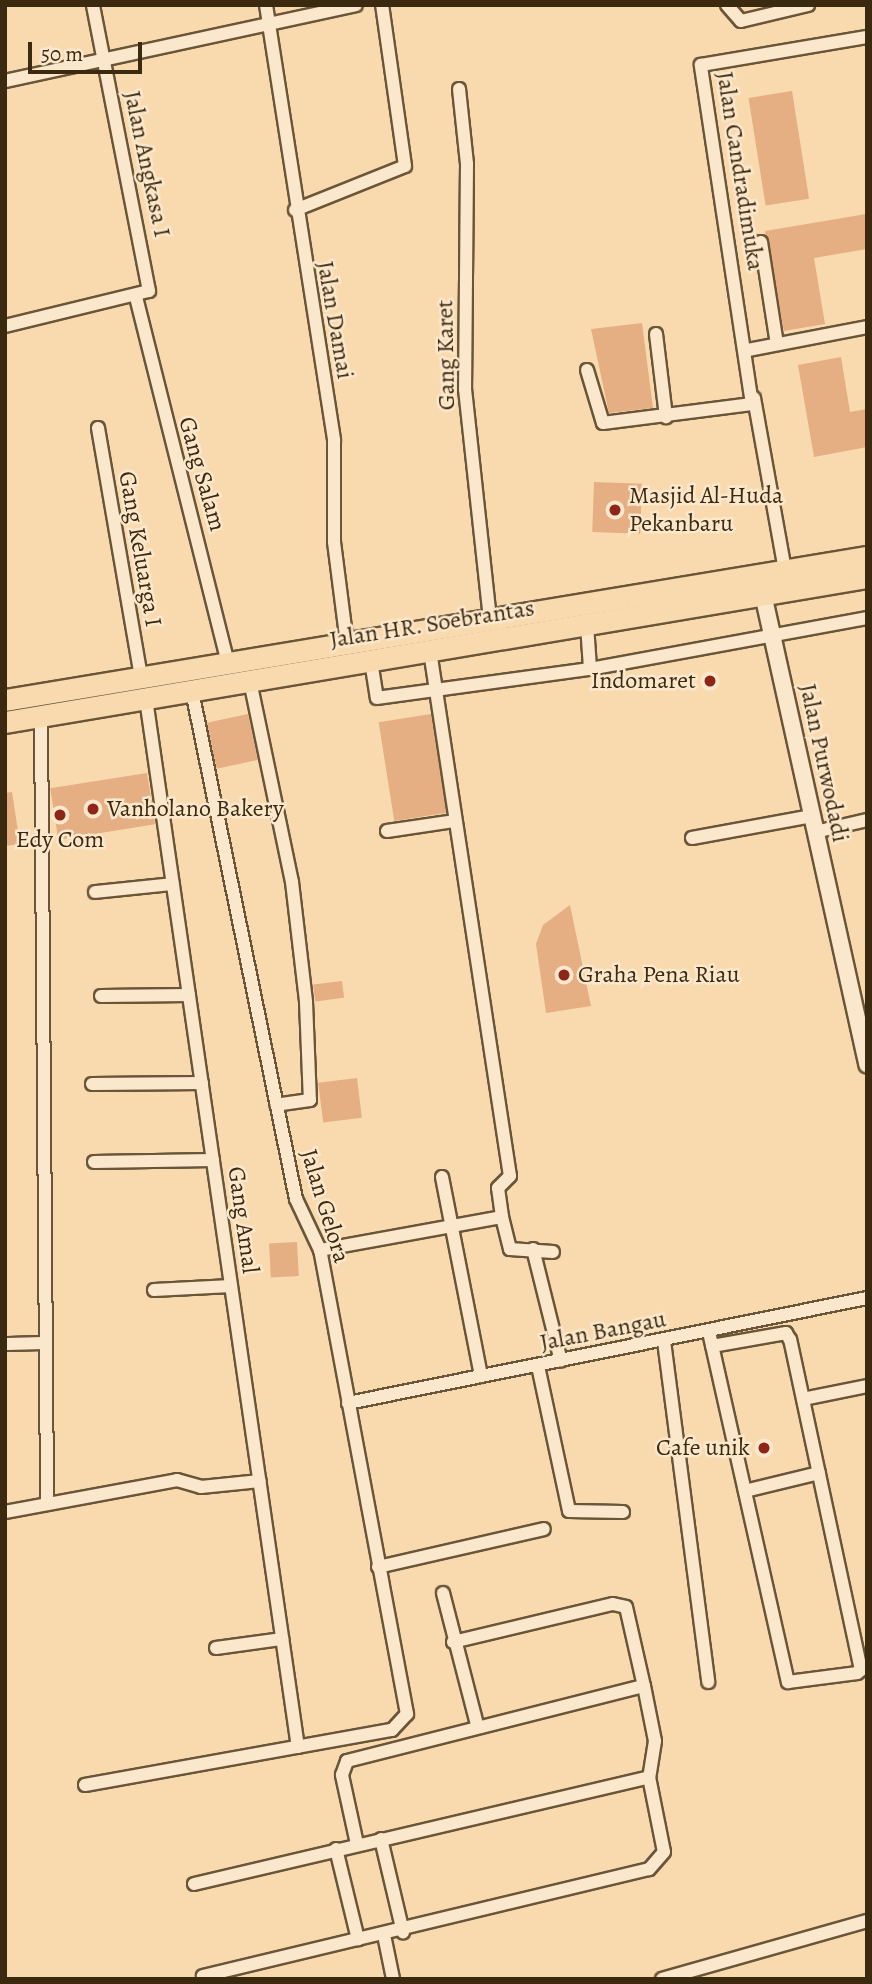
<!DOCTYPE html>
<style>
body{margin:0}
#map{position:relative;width:872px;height:1984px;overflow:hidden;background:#f9daaf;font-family:Alegreya,serif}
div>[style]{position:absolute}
.building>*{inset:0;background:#e5ae83;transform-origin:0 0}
.roads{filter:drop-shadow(2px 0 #6a5538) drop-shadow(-2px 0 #6a5538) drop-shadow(0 2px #6a5538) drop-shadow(0 -2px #6a5538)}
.minor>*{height:12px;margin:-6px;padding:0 6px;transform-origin:6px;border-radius:6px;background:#fbe7cb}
.tertiary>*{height:16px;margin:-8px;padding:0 8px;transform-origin:8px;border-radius:8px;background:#fbe7cb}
.primary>*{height:21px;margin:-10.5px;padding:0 10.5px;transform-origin:10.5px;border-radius:10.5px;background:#f9daaf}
.dots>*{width:19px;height:19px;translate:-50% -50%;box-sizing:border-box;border:4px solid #fbe7cb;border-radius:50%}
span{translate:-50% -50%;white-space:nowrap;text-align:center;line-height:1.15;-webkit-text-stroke:5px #fbe7cb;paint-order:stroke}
.street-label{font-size:24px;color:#3b2910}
.poi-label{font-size:24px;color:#3b2910}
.left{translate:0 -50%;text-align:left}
.right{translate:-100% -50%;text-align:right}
.frame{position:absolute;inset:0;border:7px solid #3b2910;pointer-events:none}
.scale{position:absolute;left:28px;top:42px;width:114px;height:32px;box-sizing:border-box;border:4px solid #3b2910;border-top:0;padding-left:9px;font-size:21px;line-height:24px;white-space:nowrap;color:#3b2910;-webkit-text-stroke:5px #fbe7cb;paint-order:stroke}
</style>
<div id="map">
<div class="building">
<div style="left:792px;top:91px;width:109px;height:44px;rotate:81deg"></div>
<div style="clip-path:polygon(866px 214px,867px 249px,814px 258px,825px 324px,784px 331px,765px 231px)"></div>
<div style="clip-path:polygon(642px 323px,653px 408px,609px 413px,591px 329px)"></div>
<div style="clip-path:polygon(841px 357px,850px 412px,867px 409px,867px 447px,814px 457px,798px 365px)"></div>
<div style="left:594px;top:482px;width:48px;height:50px;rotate:2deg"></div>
<div style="left:248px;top:714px;width:47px;height:42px;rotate:78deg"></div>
<div style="left:431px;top:714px;width:100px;height:53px;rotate:81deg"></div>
<div style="left:147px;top:773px;width:52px;height:98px;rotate:81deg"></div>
<div style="clip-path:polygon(12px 792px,20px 844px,5px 846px,5px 793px)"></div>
<div style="clip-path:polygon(570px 905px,591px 1006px,546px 1013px,536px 944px,543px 925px)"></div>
<div style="left:342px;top:981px;width:17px;height:29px;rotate:83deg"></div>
<div style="left:357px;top:1078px;width:40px;height:39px;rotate:83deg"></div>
<div style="left:297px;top:1242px;width:34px;height:28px;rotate:87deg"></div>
</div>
<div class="roads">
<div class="minor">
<div style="left:266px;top:5px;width:441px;rotate:81.1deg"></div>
<div style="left:334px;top:441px;width:101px;rotate:90deg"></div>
<div style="left:334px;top:542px;width:102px;rotate:82.7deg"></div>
<div style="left:727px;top:5px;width:21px;rotate:49deg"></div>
<div style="left:741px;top:21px;width:69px;rotate:-13.4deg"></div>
<div style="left:5px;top:81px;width:359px;rotate:-12.2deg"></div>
<div style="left:459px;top:89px;width:75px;rotate:83.9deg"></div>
<div style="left:467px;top:164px;width:225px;rotate:90.5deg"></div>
<div style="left:465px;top:389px;width:231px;rotate:83.8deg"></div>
<div style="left:295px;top:210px;width:118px;rotate:-21.8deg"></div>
<div style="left:405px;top:166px;width:163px;rotate:-98.1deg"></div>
<div style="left:761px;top:242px;width:103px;rotate:81.1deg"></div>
<div style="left:136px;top:297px;width:377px;rotate:75.9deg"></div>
<div style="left:5px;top:326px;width:148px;rotate:-13.7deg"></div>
<div style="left:149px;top:291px;width:291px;rotate:-101.1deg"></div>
<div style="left:656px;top:334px;width:84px;rotate:83.1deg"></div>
<div style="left:748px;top:350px;width:121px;rotate:-10.9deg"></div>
<div style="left:587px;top:370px;width:55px;rotate:73.2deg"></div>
<div style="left:603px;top:423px;width:150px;rotate:-7.3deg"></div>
<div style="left:752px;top:404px;width:343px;rotate:-98.6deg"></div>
<div style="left:701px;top:65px;width:168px;rotate:-9.6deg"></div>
<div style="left:754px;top:398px;width:175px;rotate:79.8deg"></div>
<div style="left:98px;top:428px;width:253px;rotate:80.2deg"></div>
<div style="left:587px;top:625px;width:43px;rotate:86deg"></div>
<div style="left:430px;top:651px;width:531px;rotate:81.34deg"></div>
<div style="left:510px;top:1176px;width:17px;rotate:135deg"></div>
<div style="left:498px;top:1188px;width:29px;rotate:82deg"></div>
<div style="left:502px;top:1217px;width:33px;rotate:76deg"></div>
<div style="left:510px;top:1249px;width:43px;rotate:4deg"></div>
<div style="left:371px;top:661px;width:37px;rotate:81deg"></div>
<div style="left:377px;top:698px;width:220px;rotate:-7.8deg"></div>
<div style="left:595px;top:668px;width:277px;rotate:-10.4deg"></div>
<div style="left:250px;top:681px;width:205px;rotate:78.2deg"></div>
<div style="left:292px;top:882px;width:121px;rotate:83.3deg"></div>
<div style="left:306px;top:1002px;width:98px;rotate:87.7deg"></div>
<div style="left:310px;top:1100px;width:34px;rotate:172deg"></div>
<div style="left:146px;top:699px;width:1059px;rotate:81.75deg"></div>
<div style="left:41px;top:716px;width:788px;rotate:89.56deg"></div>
<div style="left:387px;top:831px;width:69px;rotate:-8.4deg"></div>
<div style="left:815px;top:832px;width:53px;rotate:-13deg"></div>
<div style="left:692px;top:838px;width:122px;rotate:-10.4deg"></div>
<div style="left:95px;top:892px;width:78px;rotate:-5.9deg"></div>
<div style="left:101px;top:996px;width:88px;rotate:-0.7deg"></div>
<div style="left:92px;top:1084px;width:110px;rotate:-0.5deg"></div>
<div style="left:94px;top:1162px;width:119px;rotate:-1deg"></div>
<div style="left:442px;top:1177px;width:203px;rotate:78.9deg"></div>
<div style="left:533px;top:1249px;width:115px;rotate:76deg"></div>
<div style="left:320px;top:1250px;width:185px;rotate:-10.3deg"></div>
<div style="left:154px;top:1290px;width:77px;rotate:-3deg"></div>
<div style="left:709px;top:1332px;width:359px;rotate:77.3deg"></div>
<div style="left:788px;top:1682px;width:70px;rotate:-7.4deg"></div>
<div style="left:857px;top:1673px;width:5px;rotate:-37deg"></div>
<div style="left:861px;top:1670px;width:338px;rotate:-102.1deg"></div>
<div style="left:790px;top:1340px;width:8px;rotate:-120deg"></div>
<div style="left:786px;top:1333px;width:75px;rotate:170deg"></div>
<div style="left:664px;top:1341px;width:344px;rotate:82.6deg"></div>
<div style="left:5px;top:1344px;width:41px;rotate:-1.4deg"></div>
<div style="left:538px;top:1366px;width:148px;rotate:77.9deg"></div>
<div style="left:569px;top:1511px;width:54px;rotate:1.1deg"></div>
<div style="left:803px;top:1399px;width:65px;rotate:-11.5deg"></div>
<div style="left:348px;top:1403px;width:530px;rotate:-11.44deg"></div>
<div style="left:745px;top:1491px;width:76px;rotate:-13.7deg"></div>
<div style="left:5px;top:1512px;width:175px;rotate:-10.5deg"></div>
<div style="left:177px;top:1480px;width:25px;rotate:16deg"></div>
<div style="left:201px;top:1487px;width:59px;rotate:-5.8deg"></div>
<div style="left:378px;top:1567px;width:170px;rotate:-12.9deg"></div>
<div style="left:443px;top:1593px;width:135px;rotate:75.5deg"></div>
<div style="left:453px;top:1642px;width:164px;rotate:-13.4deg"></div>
<div style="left:613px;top:1604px;width:13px;rotate:13deg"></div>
<div style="left:626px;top:1607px;width:81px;rotate:77.2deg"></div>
<div style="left:216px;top:1648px;width:67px;rotate:-7.8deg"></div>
<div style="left:85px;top:1785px;width:312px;rotate:-10.2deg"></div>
<div style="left:392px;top:1730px;width:22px;rotate:-47deg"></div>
<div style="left:407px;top:1714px;width:472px;rotate:-100.6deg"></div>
<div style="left:320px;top:1250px;width:56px;rotate:-115.2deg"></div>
<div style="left:296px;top:1199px;width:519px;rotate:-101.57deg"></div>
<div style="left:381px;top:1839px;width:96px;rotate:76.7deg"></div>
<div style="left:357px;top:1844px;width:71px;rotate:-102.3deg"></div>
<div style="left:342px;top:1775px;width:15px;rotate:-70deg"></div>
<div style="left:347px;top:1761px;width:306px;rotate:-14.2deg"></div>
<div style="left:644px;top:1686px;width:56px;rotate:78.7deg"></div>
<div style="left:655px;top:1741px;width:36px;rotate:99deg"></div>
<div style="left:336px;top:1849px;width:93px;rotate:76.3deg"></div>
<div style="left:194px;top:1884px;width:467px;rotate:-13.2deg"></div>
<div style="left:649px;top:1777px;width:76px;rotate:78.7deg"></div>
<div style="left:664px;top:1852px;width:23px;rotate:131deg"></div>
<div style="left:649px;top:1869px;width:459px;rotate:166.5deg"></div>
<div style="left:384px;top:1935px;width:45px;rotate:78.4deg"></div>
<div style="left:662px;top:1979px;width:213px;rotate:-15.8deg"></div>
</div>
<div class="tertiary">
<div style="left:763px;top:594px;width:482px;rotate:77.5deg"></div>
</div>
<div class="primary">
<div style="left:5px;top:700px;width:874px;rotate:-9.42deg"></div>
<div style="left:5px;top:722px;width:874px;rotate:-9.55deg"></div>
</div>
</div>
<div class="dots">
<div style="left:615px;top:510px;background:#8f2418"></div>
<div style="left:710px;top:681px;background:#8f2418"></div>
<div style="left:93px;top:809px;background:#8f2418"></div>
<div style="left:60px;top:815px;background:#8f2418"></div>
<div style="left:564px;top:975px;background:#8f2418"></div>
<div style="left:764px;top:1448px;background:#8f2418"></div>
</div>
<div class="street-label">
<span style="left:147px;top:164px;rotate:78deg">Jalan Angkasa I</span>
<span style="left:740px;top:171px;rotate:81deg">Jalan Candradimuka</span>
<span style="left:335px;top:320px;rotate:80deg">Jalan Damai</span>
<span style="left:446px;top:355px;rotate:-91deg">Gang Karet</span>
<span style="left:202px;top:474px;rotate:74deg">Gang Salam</span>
<span style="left:140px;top:549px;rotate:80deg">Gang Keluarga I</span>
<span style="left:432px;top:624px;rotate:-9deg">Jalan HR. Soebrantas</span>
<span style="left:824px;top:763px;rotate:78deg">Jalan Purwodadi</span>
<span style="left:325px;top:1206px;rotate:73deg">Jalan Gelora</span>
<span style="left:243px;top:1220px;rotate:82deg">Gang Amal</span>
<span style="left:603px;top:1331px;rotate:-11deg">Jalan Bangau</span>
</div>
<div class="poi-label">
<span class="left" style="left:629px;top:510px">Masjid Al-Huda<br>Pekanbaru</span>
<span class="right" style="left:696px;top:681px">Indomaret</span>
<span class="left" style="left:107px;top:809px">Vanholano Bakery</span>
<span style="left:60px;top:840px">Edy Com</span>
<span class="left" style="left:578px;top:975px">Graha Pena Riau</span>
<span class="right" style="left:750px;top:1448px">Cafe unik</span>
</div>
<div class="frame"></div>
<div class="scale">50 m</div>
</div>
